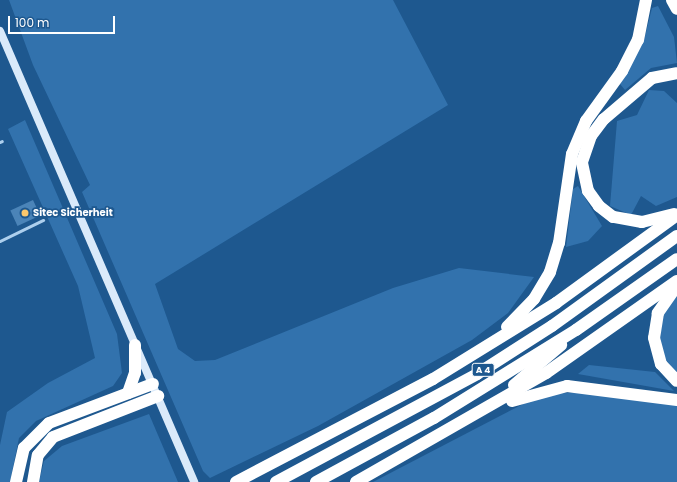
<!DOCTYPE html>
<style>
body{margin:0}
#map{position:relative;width:677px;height:482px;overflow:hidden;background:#1e588f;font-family:Poppins,sans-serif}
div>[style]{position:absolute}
.green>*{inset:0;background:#3272ad}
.building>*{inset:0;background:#4b84b8;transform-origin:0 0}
.lane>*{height:3px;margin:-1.5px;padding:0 1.5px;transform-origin:1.5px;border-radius:1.5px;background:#adcfed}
.secondary>*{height:8px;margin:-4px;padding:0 4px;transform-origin:4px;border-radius:4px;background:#daeafa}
.highway>*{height:12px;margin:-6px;padding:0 6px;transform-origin:6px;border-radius:6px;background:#fff}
.dots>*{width:11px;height:11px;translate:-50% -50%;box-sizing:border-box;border:2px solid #1e588f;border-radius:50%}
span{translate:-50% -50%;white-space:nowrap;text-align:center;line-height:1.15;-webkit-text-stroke:3.5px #1e588f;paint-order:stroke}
.shield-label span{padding:1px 3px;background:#1e588f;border:1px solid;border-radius:3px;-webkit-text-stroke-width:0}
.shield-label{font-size:9px;color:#fff;font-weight:700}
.poi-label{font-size:10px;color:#fff;font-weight:700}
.left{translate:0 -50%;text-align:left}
.scale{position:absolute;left:8px;top:16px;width:107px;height:18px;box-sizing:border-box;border:2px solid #fff;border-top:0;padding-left:5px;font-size:12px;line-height:14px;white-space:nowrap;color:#fff;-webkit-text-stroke:3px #1e588f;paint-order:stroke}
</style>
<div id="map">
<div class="green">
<div style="clip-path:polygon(9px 0,393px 0,448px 105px,155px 284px,178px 349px,195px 361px,215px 360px,393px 288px,459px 268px,534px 277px,508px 313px,472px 340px,318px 426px,210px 478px,203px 471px,82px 192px,90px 185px,33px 65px)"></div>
<div style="clip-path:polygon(658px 6px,674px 37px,677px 63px,651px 68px,625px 90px,620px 84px,644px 40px,652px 8px)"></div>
<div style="clip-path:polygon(649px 90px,664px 91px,677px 103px,677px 197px,656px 206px,641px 196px,631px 215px,610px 206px,617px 121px,637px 115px)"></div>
<div style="clip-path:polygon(25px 120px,117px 334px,122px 373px,113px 386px,36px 421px,19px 438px,10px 482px,0 482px,0 445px,7px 412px,48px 383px,95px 358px,78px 286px,8px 129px)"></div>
<div style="clip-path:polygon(578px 186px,602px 226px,588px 241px,566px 247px,573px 189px)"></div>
<div style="clip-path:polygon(677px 294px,677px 375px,661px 353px,660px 339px,664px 305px)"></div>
<div style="clip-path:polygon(589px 365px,655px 372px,674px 391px,578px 374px)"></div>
<div style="clip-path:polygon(585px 392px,677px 405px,677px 482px,373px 482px,525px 403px,549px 394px)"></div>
<div style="clip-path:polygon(149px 414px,178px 482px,39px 482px,44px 461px,62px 446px)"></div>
</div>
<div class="building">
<div style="left:33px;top:200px;width:17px;height:25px;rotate:65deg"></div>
</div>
<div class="lane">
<div style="left:0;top:142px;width:2px;rotate:-27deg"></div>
<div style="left:0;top:241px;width:48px;rotate:-26deg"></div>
</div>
<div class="secondary">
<div style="left:0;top:31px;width:491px;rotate:66.7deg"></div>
</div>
<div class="highway">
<div style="left:672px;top:0;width:10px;rotate:61deg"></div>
<div style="left:674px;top:214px;width:33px;rotate:166deg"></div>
<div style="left:642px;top:222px;width:29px;rotate:-170deg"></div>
<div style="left:613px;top:217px;width:18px;rotate:-142deg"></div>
<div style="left:599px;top:206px;width:19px;rotate:-126deg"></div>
<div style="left:588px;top:191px;width:30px;rotate:-102deg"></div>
<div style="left:582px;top:162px;width:28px;rotate:-71deg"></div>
<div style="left:591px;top:136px;width:21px;rotate:-53deg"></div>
<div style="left:604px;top:119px;width:63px;rotate:-40.5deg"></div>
<div style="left:652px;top:78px;width:25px;rotate:-11deg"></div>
<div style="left:676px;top:287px;width:32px;rotate:125deg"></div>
<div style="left:658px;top:313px;width:25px;rotate:99deg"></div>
<div style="left:654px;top:338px;width:27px;rotate:75deg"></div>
<div style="left:661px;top:364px;width:23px;rotate:47deg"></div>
<div style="left:507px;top:327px;width:39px;rotate:-46deg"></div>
<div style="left:534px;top:299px;width:31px;rotate:-59deg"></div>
<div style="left:550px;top:272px;width:30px;rotate:-73deg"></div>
<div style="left:559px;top:243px;width:90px;rotate:-81.7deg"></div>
<div style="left:572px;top:154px;width:36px;rotate:-67deg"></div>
<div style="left:586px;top:121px;width:62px;rotate:-54.2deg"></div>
<div style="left:622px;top:71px;width:35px;rotate:-63deg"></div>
<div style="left:638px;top:40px;width:41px;rotate:-78.7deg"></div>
<div style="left:514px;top:385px;width:62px;rotate:-40.4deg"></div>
<div style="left:128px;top:393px;width:21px;rotate:-71deg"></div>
<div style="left:135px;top:373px;width:28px;rotate:-90deg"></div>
<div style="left:512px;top:401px;width:57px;rotate:-15.3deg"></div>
<div style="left:567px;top:386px;width:111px;rotate:7.3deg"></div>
<div style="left:16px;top:482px;width:35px;rotate:-77deg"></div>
<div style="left:24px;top:448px;width:35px;rotate:-45deg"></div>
<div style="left:49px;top:423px;width:111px;rotate:-20.6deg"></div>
<div style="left:33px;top:482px;width:27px;rotate:-80deg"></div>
<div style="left:38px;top:455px;width:23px;rotate:-50deg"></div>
<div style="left:53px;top:437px;width:113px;rotate:-21.3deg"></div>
<div style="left:236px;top:482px;width:222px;rotate:-27.6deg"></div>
<div style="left:433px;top:379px;width:145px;rotate:-31.7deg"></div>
<div style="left:556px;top:303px;width:150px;rotate:-36deg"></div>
<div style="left:276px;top:482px;width:228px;rotate:-28.2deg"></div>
<div style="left:477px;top:374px;width:89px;rotate:-32.6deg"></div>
<div style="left:552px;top:326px;width:154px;rotate:-35.8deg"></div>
<div style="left:316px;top:482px;width:134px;rotate:-28.5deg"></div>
<div style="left:434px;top:418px;width:167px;rotate:-31.8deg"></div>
<div style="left:576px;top:330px;width:123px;rotate:-35.1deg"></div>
<div style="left:356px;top:482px;width:219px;rotate:-29.8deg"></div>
<div style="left:546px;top:373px;width:160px;rotate:-35.1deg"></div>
</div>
<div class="dots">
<div style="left:25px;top:213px;background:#fbc86d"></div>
</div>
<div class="shield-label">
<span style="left:483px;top:370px">A 4</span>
</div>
<div class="poi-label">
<span class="left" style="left:33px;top:213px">Sitec Sicherheit</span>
</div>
<div class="scale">100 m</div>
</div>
